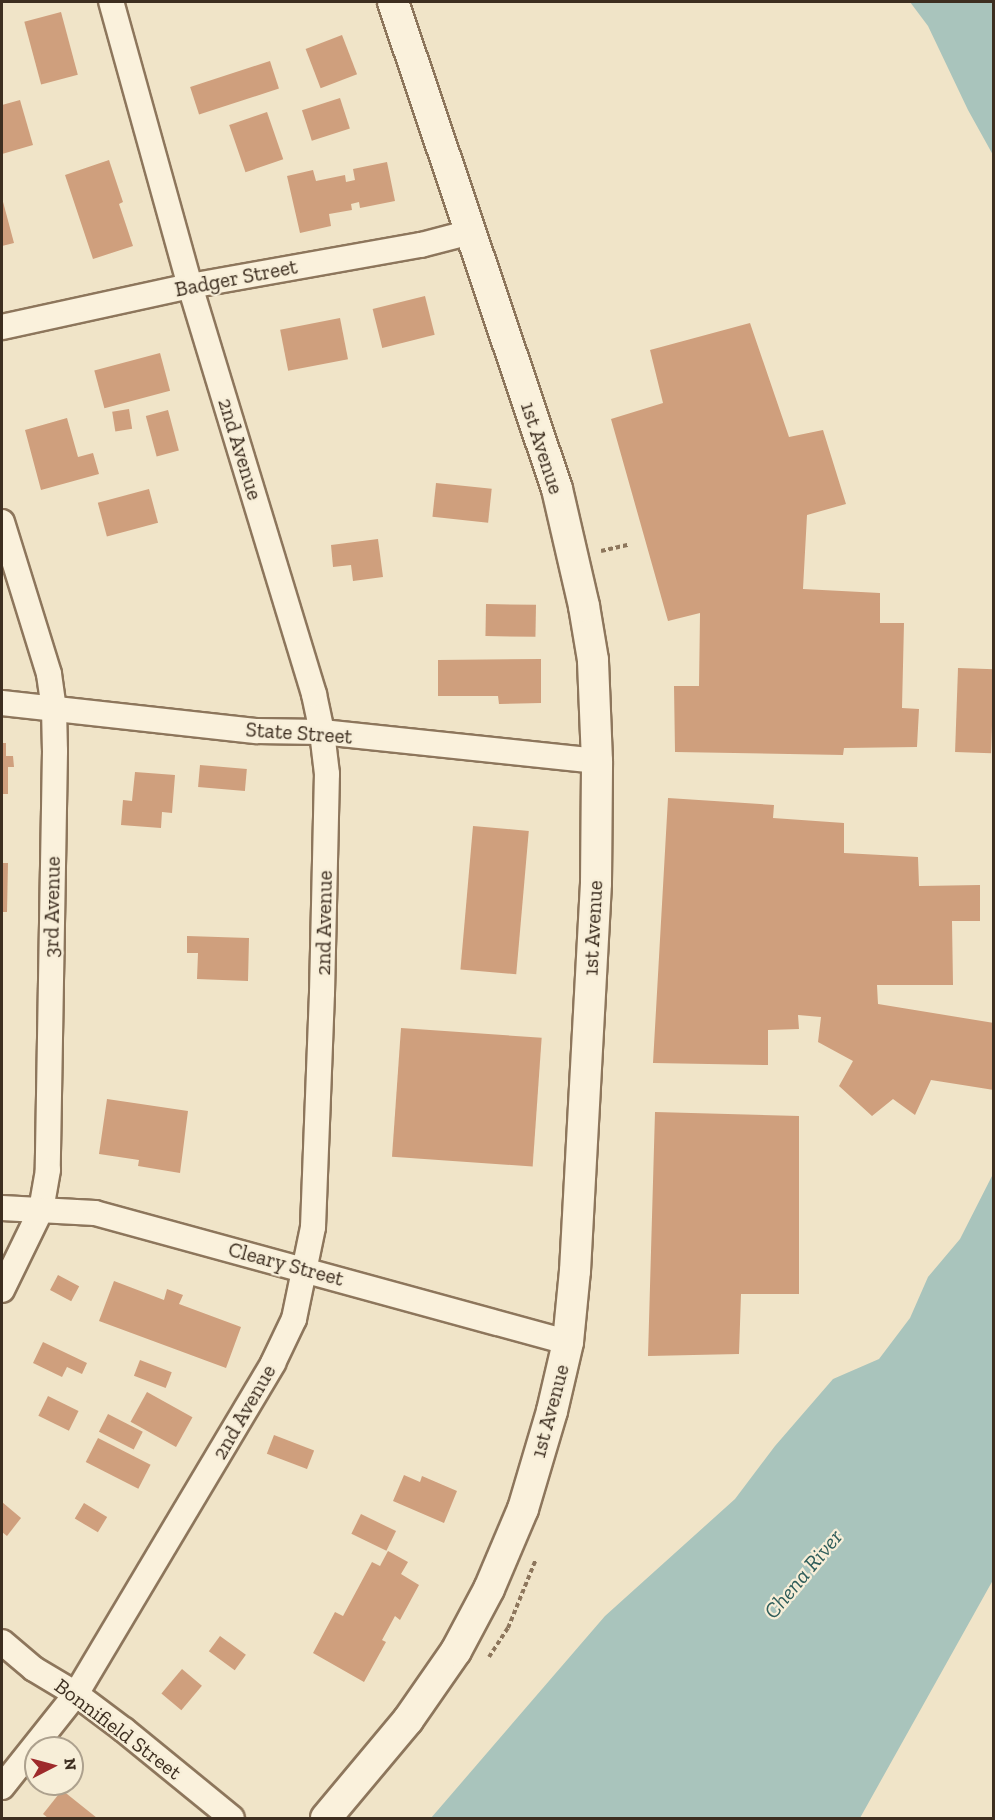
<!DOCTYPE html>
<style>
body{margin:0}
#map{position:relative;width:995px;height:1820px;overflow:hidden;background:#f0e4c8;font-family:"Zilla Slab",serif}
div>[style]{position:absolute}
.water>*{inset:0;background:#a9c4bc}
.building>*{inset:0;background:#cf9f7d;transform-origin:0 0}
.path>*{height:4px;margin-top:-2px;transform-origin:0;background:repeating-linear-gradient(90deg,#8d765c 0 4.5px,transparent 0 7.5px)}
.roads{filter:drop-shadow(2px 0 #8d765c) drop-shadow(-2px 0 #8d765c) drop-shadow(0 2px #8d765c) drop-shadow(0 -2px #8d765c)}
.minor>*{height:24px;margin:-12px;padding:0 12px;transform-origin:12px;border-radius:12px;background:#faf1dc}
.tertiary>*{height:30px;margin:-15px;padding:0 15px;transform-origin:15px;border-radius:15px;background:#faf1dc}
span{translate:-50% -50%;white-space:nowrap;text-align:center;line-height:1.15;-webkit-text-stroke:4.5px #f7eed8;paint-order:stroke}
.street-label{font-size:21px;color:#3d2e20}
.water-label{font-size:22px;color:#2f5d5a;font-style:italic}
.frame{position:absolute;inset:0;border:3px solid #3d2e20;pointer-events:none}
.north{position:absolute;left:24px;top:1736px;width:60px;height:60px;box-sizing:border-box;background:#f7eed8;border:2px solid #ada18e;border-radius:50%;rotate:84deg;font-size:16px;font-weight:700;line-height:24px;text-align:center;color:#3d2e20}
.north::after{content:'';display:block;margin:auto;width:21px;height:27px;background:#9e2a2b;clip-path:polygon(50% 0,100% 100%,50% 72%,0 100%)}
</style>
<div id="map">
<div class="water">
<div style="clip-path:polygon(910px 2px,993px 2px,993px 155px,968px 110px,928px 26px)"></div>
<div style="clip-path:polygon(993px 1174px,993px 1580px,860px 1818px,431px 1818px,605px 1616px,735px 1499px,775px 1446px,833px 1379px,879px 1359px,910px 1318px,928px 1277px,960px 1239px)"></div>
</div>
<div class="building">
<div style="left:61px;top:12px;width:65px;height:38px;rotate:75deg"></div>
<div style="left:342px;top:35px;width:42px;height:39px;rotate:69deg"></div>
<div style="left:270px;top:61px;width:29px;height:84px;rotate:72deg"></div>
<div style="left:340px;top:98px;width:32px;height:40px;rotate:72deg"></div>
<div style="clip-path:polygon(20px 100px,33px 145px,2px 154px,2px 105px)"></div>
<div style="left:267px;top:112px;width:50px;height:40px;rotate:71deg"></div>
<div style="clip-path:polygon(109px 160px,123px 202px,119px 204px,133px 246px,93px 259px,65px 175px)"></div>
<div style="clip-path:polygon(387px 162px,395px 201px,360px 208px,359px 202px,351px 204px,352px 210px,329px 214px,331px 226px,300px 233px,287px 176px,313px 170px,316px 181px,345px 175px,346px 182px,355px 180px,353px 169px)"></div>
<div style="clip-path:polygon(2px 198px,14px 243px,2px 246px)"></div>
<div style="left:425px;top:296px;width:40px;height:54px;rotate:76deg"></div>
<div style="left:340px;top:318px;width:42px;height:61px;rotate:79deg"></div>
<div style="clip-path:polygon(750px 323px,789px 437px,823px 430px,846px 504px,807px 515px,803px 589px,880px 593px,880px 623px,904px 623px,902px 708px,919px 709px,917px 747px,844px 748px,843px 755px,675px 752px,674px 686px,699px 686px,700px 613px,668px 621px,611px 419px,663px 403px,650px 350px)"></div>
<div style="left:160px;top:353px;width:39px;height:68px;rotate:75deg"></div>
<div style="left:129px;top:409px;width:20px;height:17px;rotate:81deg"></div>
<div style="left:168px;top:410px;width:42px;height:23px;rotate:75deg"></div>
<div style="clip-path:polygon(67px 418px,78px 457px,93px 453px,99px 474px,41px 490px,25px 430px)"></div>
<div style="left:436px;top:483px;width:56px;height:34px;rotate:6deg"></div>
<div style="left:149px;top:489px;width:35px;height:53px;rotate:75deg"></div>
<div style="clip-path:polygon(378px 539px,383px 577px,353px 581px,351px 565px,333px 567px,331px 545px)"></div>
<div style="left:486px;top:604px;width:50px;height:32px;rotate:1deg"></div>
<div style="clip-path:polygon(541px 659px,541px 703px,499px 704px,498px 696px,438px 696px,438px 660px)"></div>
<div style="left:958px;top:668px;width:36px;height:84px;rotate:2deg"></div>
<div style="clip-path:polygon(2px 743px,6px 743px,6px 756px,13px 756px,14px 767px,8px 767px,8px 794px,2px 794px)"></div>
<div style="left:200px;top:765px;width:47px;height:22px;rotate:5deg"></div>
<div style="clip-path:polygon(135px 772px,175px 775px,172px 813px,162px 812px,161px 828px,121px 825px,123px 800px,132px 801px)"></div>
<div style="clip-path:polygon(668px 798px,774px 805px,773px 818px,844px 823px,844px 853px,918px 857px,919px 886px,980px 885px,980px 921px,952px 921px,953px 985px,877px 985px,878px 1004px,994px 1023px,994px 1090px,931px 1080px,915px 1115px,893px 1099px,872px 1116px,839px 1086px,853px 1061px,818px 1042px,821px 1017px,798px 1015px,799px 1029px,768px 1030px,768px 1065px,653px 1063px)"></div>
<div style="left:473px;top:826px;width:56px;height:144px;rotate:5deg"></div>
<div style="clip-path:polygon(2px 863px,8px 863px,7px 912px,2px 912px)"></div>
<div style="clip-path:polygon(187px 936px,249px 938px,248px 981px,197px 979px,198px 953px,187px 953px)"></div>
<div style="left:401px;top:1028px;width:141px;height:129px;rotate:4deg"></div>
<div style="clip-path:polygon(107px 1099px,188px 1111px,180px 1173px,138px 1166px,139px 1160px,99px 1154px)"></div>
<div style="clip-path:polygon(655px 1112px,799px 1116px,799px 1294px,741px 1294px,739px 1354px,648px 1356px)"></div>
<div style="left:58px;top:1275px;width:24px;height:17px;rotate:28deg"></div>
<div style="clip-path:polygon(114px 1281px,164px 1300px,167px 1289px,183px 1295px,179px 1304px,241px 1327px,226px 1368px,99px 1321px)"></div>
<div style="clip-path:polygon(43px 1342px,87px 1363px,82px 1374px,67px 1367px,62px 1377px,33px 1363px)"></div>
<div style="left:140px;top:1360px;width:34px;height:17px;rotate:21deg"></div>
<div style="left:147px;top:1392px;width:52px;height:34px;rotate:29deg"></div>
<div style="left:48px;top:1396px;width:34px;height:22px;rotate:26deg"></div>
<div style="left:108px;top:1414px;width:39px;height:20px;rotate:27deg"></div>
<div style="left:274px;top:1435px;width:43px;height:20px;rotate:21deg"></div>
<div style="left:98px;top:1438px;width:59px;height:27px;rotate:27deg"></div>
<div style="clip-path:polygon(404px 1475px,420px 1482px,422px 1476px,457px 1491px,444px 1523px,393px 1501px)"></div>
<div style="clip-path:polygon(2px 1502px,21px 1518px,7px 1536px,2px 1532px)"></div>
<div style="left:84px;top:1503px;width:27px;height:18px;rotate:31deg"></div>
<div style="left:361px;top:1514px;width:39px;height:22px;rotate:26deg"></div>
<div style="clip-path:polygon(388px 1551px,408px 1562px,401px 1574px,419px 1585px,400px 1620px,395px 1616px,382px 1640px,386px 1642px,364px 1682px,313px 1653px,335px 1612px,343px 1616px,372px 1562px,380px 1566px)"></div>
<div style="left:220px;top:1636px;width:32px;height:19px;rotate:36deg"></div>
<div style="left:182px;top:1669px;width:26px;height:32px;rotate:40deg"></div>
<div style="clip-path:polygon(62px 1790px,97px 1818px,48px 1818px,43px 1814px)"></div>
</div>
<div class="path">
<div style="left:601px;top:551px;width:28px;rotate:-13deg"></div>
<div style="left:489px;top:1657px;width:35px;rotate:-57deg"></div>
<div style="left:508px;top:1628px;width:74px;rotate:-67.9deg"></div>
</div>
<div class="roads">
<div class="minor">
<div style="left:2px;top:327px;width:192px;rotate:-12.3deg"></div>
<div style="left:190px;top:286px;width:235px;rotate:-10.1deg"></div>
<div style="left:421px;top:245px;width:52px;rotate:-14.6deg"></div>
<div style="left:2px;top:522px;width:159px;rotate:72.8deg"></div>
<div style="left:49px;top:674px;width:34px;rotate:82deg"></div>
<div style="left:54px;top:708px;width:43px;rotate:88.7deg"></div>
<div style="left:55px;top:751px;width:419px;rotate:91deg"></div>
<div style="left:48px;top:1170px;width:41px;rotate:99.9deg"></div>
<div style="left:41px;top:1210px;width:89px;rotate:116deg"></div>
<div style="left:2px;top:703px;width:257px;rotate:6.3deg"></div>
<div style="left:257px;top:731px;width:65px;rotate:0.9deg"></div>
<div style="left:322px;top:732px;width:277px;rotate:6deg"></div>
<div style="left:2px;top:1208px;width:93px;rotate:3.1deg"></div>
<div style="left:95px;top:1213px;width:490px;rotate:15.3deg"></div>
<div style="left:2px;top:1642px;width:42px;rotate:40.2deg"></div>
<div style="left:34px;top:1669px;width:49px;rotate:30.8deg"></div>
<div style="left:76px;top:1694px;width:60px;rotate:36.9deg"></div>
<div style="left:124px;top:1730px;width:139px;rotate:39.2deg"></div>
<div style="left:2px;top:1787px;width:119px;rotate:-51.5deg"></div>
<div style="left:76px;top:1694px;width:385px;rotate:-59.2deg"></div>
<div style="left:273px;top:1363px;width:49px;rotate:-64.5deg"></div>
<div style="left:294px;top:1319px;width:94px;rotate:-78.3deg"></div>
<div style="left:313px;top:1227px;width:234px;rotate:-87.8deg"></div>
<div style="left:322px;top:993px;width:219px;rotate:-88.7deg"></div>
<div style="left:327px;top:774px;width:42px;rotate:-96.8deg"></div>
<div style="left:322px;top:732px;width:39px;rotate:-102deg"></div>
<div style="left:314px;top:694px;width:426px;rotate:-106.9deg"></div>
<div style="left:190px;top:286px;width:295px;rotate:-105.5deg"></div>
</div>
<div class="tertiary">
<div style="left:326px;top:1818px;width:128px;rotate:-50.1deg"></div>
<div style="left:408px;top:1720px;width:84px;rotate:-55.2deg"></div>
<div style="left:456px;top:1651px;width:70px;rotate:-62deg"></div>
<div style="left:489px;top:1589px;width:87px;rotate:-67deg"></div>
<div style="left:523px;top:1509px;width:102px;rotate:-73.5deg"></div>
<div style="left:552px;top:1411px;width:71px;rotate:-76.9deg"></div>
<div style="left:568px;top:1342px;width:71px;rotate:-84.4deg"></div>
<div style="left:575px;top:1271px;width:389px;rotate:-86.9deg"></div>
<div style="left:596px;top:883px;width:122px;rotate:-89.5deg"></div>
<div style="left:597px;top:761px;width:101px;rotate:-92.3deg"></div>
<div style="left:593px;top:660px;width:55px;rotate:-99.5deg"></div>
<div style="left:584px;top:606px;width:120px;rotate:-103deg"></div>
<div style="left:557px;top:489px;width:514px;rotate:-108.61deg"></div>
</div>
</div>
<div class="street-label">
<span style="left:236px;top:278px;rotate:-11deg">Badger Street</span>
<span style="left:542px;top:448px;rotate:72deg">1st Avenue</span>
<span style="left:240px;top:449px;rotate:73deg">2nd Avenue</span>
<span style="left:299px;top:733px;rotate:4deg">State Street</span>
<span style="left:52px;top:907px;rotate:-89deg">3rd Avenue</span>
<span style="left:324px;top:923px;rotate:-89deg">2nd Avenue</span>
<span style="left:593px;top:928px;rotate:-87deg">1st Avenue</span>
<span style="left:286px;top:1264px;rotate:15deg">Cleary Street</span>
<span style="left:550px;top:1411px;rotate:-75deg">1st Avenue</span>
<span style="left:244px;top:1412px;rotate:-60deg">2nd Avenue</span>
<span style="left:118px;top:1729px;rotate:37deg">Bonnifield Street</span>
</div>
<div class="water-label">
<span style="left:803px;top:1574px;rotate:-50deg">Chena River</span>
</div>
<div class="frame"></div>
<div class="north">N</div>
</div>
